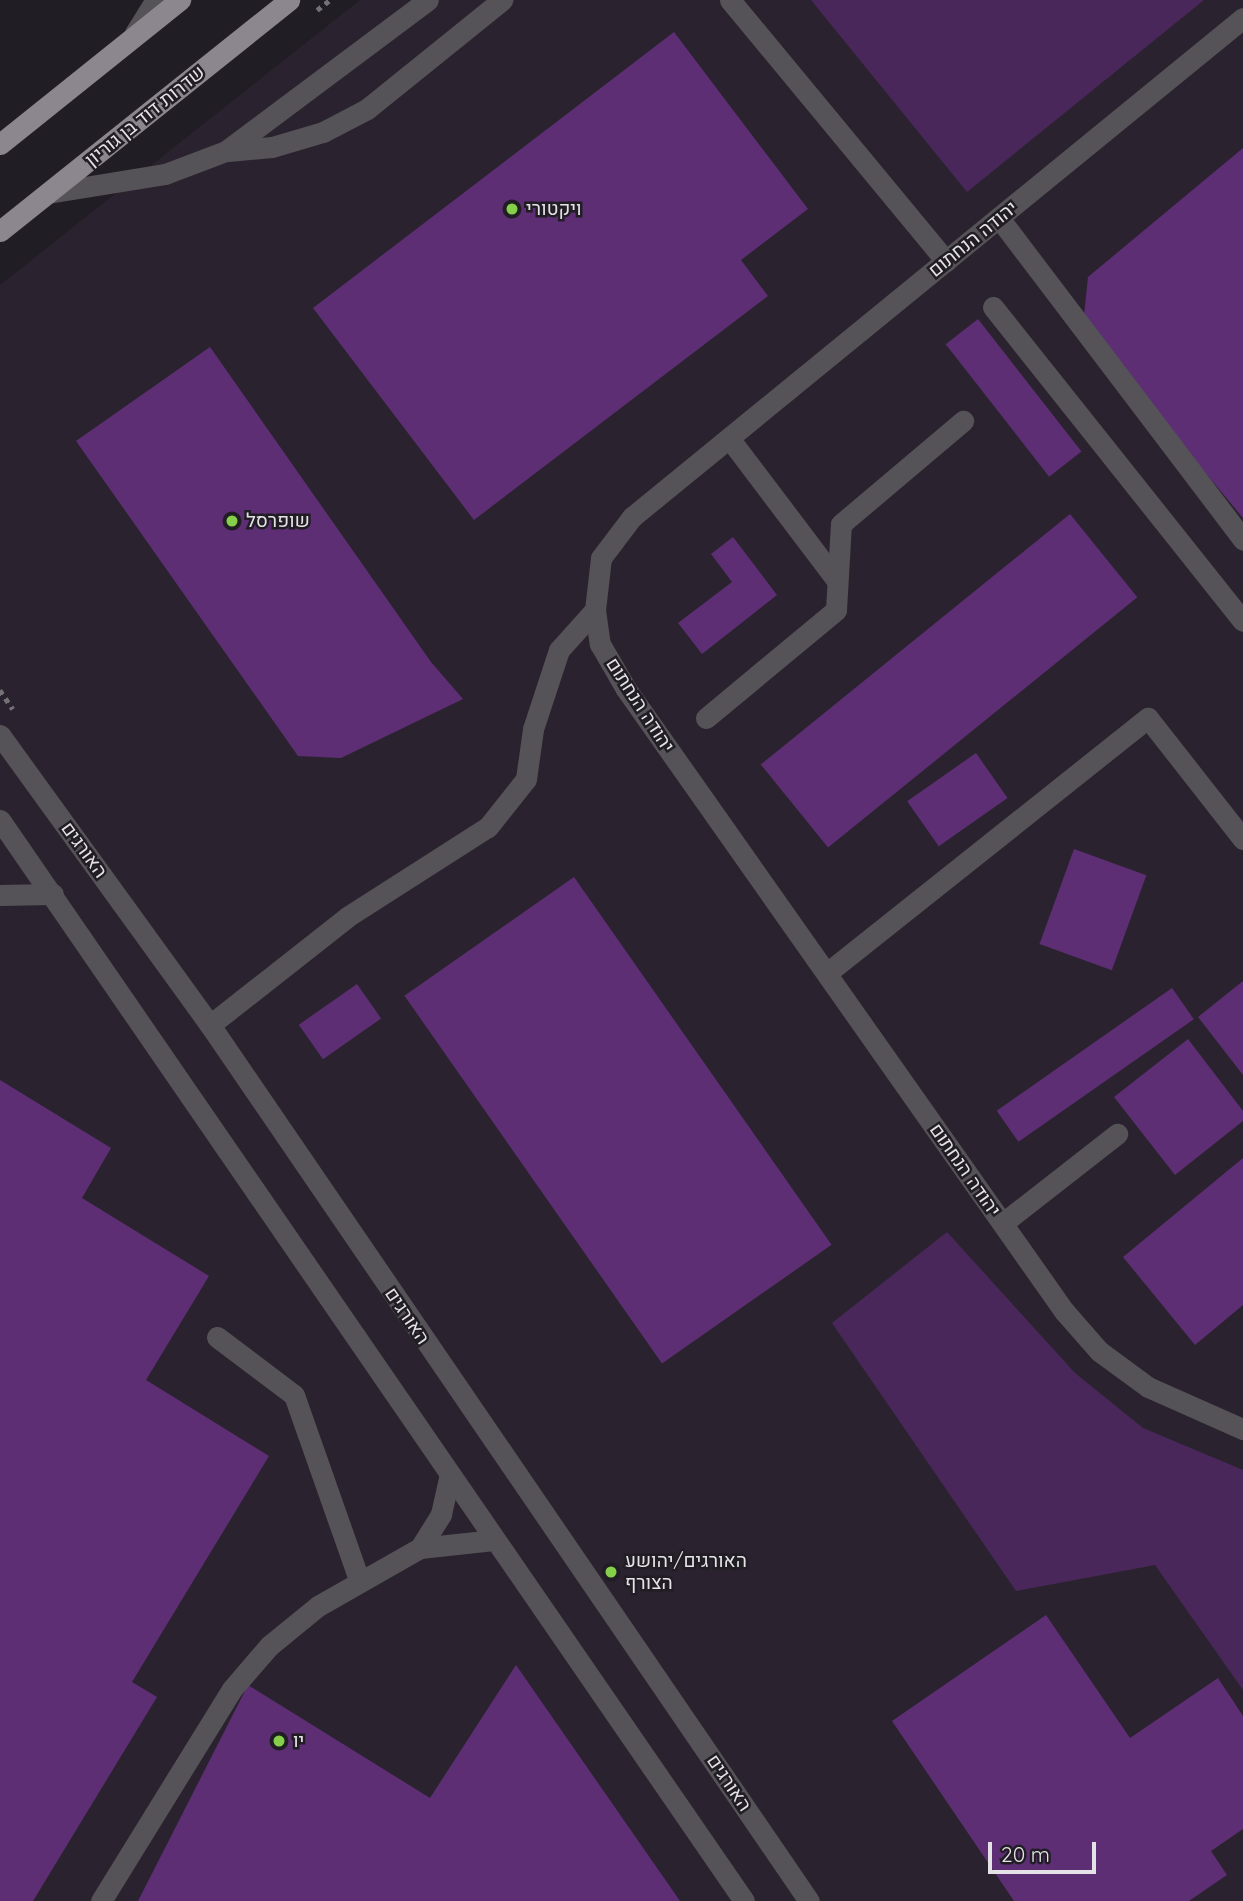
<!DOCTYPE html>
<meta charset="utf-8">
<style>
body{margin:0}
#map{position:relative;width:1243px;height:1901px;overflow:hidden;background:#211d24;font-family:Quicksand,Heebo,sans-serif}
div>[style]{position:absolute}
.built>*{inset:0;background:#2a232f}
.green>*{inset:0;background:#4a275a}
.building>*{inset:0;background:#5d2e73;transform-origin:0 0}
.path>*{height:4.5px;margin-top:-2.25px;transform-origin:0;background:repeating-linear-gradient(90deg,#737076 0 5px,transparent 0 10px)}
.minor>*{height:21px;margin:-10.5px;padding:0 10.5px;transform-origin:10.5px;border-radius:10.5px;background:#555357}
.major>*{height:21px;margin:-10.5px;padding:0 10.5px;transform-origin:10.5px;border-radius:10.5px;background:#8c878e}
.dots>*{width:19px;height:19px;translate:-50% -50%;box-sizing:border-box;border:4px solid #211d24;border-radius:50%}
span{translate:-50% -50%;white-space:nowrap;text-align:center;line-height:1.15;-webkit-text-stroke:5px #211d24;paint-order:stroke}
.street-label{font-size:19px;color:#e5e2e7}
.poi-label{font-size:19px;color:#e5e2e7}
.left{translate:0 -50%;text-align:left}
.scale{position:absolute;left:988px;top:1842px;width:108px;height:32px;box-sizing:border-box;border:4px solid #e5e2e7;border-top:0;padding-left:9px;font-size:21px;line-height:24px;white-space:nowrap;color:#e5e2e7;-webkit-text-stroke:5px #211d24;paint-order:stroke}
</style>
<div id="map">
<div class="built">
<div style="clip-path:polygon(360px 0,1243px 0,1243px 1901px,0 1901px,0 285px)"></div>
</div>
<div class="green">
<div style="clip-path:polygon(811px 0,1204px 0,967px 192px)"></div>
<div style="clip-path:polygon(947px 1232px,1075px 1373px,1143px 1428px,1243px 1470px,1243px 1690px,1155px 1565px,1016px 1591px,832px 1323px)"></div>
</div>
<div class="building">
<div style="clip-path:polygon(674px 32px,808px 209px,741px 260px,768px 296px,474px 520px,313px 308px)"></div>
<div style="clip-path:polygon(1243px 148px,1243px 518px,1083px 325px,1088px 277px)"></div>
<div style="left:978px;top:319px;width:168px;height:41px;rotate:52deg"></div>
<div style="clip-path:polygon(210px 347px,431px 662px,463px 699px,341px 758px,298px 756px,76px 441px)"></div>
<div style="left:1070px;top:514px;width:107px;height:398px;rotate:51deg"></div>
<div style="clip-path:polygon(733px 537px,777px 595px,702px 654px,678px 623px,732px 582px,711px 554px)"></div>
<div style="left:976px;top:753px;width:55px;height:84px;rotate:55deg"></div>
<div style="left:1074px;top:849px;width:77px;height:101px;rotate:20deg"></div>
<div style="left:574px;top:877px;width:449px;height:207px;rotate:55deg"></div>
<div style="clip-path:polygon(1243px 981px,1243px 1075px,1198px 1017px)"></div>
<div style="left:357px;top:984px;width:42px;height:71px;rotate:55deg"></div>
<div style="left:1172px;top:988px;width:38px;height:214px;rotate:55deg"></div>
<div style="clip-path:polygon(1188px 1039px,1243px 1111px,1243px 1121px,1175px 1175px,1114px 1097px)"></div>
<div style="clip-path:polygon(0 1080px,111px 1148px,82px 1198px,209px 1276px,146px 1380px,269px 1456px,132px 1682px,157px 1697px,33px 1901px,0 1901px)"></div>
<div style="clip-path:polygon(1243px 1158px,1243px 1305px,1195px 1345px,1123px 1257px)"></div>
<div style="clip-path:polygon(1046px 1615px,1130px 1738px,1218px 1678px,1243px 1716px,1243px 1829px,1211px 1851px,1227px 1875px,1189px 1901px,1014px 1901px,892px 1721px)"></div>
<div style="clip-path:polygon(516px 1665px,680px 1901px,138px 1901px,248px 1685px,430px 1798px)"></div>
</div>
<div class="path">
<div style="left:317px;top:10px;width:16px;rotate:-38deg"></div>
<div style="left:0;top:690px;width:23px;rotate:56deg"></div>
</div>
<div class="minor">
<div style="left:730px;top:0;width:339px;rotate:50.4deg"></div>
<div style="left:1243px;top:18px;width:789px;rotate:140.76deg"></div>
<div style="left:632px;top:517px;width:51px;rotate:127.1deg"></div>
<div style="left:601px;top:558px;width:52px;rotate:96.6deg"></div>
<div style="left:595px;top:610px;width:34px;rotate:82deg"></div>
<div style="left:600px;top:644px;width:52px;rotate:60deg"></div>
<div style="left:626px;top:689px;width:761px;rotate:54.85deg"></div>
<div style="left:1064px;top:1311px;width:53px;rotate:48.8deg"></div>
<div style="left:1099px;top:1351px;width:61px;rotate:36.3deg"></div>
<div style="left:1148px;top:1387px;width:104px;rotate:23.9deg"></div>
<div style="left:135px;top:33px;width:39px;rotate:-58deg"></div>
<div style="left:228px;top:151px;width:44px;rotate:-5.2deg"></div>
<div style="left:272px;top:147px;width:53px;rotate:-16.4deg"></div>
<div style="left:323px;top:132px;width:50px;rotate:-27.6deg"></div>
<div style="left:367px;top:109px;width:174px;rotate:-38.9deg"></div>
<div style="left:48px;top:193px;width:119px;rotate:-9.2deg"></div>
<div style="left:165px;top:174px;width:65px;rotate:-20.7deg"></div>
<div style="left:226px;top:151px;width:252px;rotate:-36.8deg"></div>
<div style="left:999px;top:218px;width:404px;rotate:52.8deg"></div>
<div style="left:993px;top:307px;width:401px;rotate:51.5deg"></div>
<div style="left:729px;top:438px;width:179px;rotate:52.9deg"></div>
<div style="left:706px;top:718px;width:169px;rotate:-39.7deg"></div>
<div style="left:836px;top:610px;width:86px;rotate:-86.7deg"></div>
<div style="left:841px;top:524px;width:160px;rotate:-40.2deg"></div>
<div style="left:0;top:735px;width:358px;rotate:54.1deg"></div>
<div style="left:210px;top:1025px;width:1061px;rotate:55.64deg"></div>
<div style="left:0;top:820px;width:1312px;rotate:55.46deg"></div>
<div style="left:0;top:895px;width:53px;rotate:-1.1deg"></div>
<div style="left:827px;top:973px;width:410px;rotate:-38.5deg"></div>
<div style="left:1148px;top:718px;width:154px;rotate:51.9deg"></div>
<div style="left:210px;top:1025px;width:174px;rotate:-38.2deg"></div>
<div style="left:347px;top:917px;width:167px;rotate:-32.6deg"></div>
<div style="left:488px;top:827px;width:61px;rotate:-51.6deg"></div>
<div style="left:526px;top:779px;width:50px;rotate:-82deg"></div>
<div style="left:533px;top:729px;width:83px;rotate:-71.8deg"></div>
<div style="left:559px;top:650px;width:54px;rotate:-48deg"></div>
<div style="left:1003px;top:1223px;width:145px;rotate:-38deg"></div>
<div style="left:217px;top:1337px;width:96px;rotate:37deg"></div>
<div style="left:294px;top:1395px;width:196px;rotate:70.6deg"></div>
<div style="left:420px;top:1548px;width:40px;rotate:-58deg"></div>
<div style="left:441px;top:1514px;width:41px;rotate:-77.3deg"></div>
<div style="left:101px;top:1901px;width:249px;rotate:-58.3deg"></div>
<div style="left:232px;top:1689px;width:57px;rotate:-49.3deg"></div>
<div style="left:269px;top:1646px;width:63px;rotate:-39.2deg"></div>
<div style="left:318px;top:1606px;width:117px;rotate:-29.6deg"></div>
<div style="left:420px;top:1548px;width:74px;rotate:-6.2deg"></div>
</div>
<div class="major">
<div style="left:0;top:144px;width:231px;rotate:-38.7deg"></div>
<div style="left:0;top:231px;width:370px;rotate:-38.6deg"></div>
</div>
<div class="dots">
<div style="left:512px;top:209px;background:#86cf4b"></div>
<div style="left:232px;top:521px;background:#86cf4b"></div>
<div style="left:611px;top:1572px;background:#86cf4b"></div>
<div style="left:279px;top:1741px;background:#86cf4b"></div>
</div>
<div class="street-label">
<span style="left:145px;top:116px;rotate:-39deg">שדרות דוד בן גוריון</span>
<span style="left:973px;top:239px;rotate:-39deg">יהודה הנחתום</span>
<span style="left:640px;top:705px;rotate:57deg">יהודה הנחתום</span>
<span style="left:84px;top:850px;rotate:54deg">האורגים</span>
<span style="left:965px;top:1170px;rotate:55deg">יהודה הנחתום</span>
<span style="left:407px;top:1316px;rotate:56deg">האורגים</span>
<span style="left:729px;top:1783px;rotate:56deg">האורגים</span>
</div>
<div class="poi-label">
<span class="left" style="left:526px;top:209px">ויקטורי</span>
<span class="left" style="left:246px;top:521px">שופרסל</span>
<span class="left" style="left:625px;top:1572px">האורגים/יהושע<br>הצורף</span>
<span class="left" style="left:293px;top:1741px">יו</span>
</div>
<div class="scale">20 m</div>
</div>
